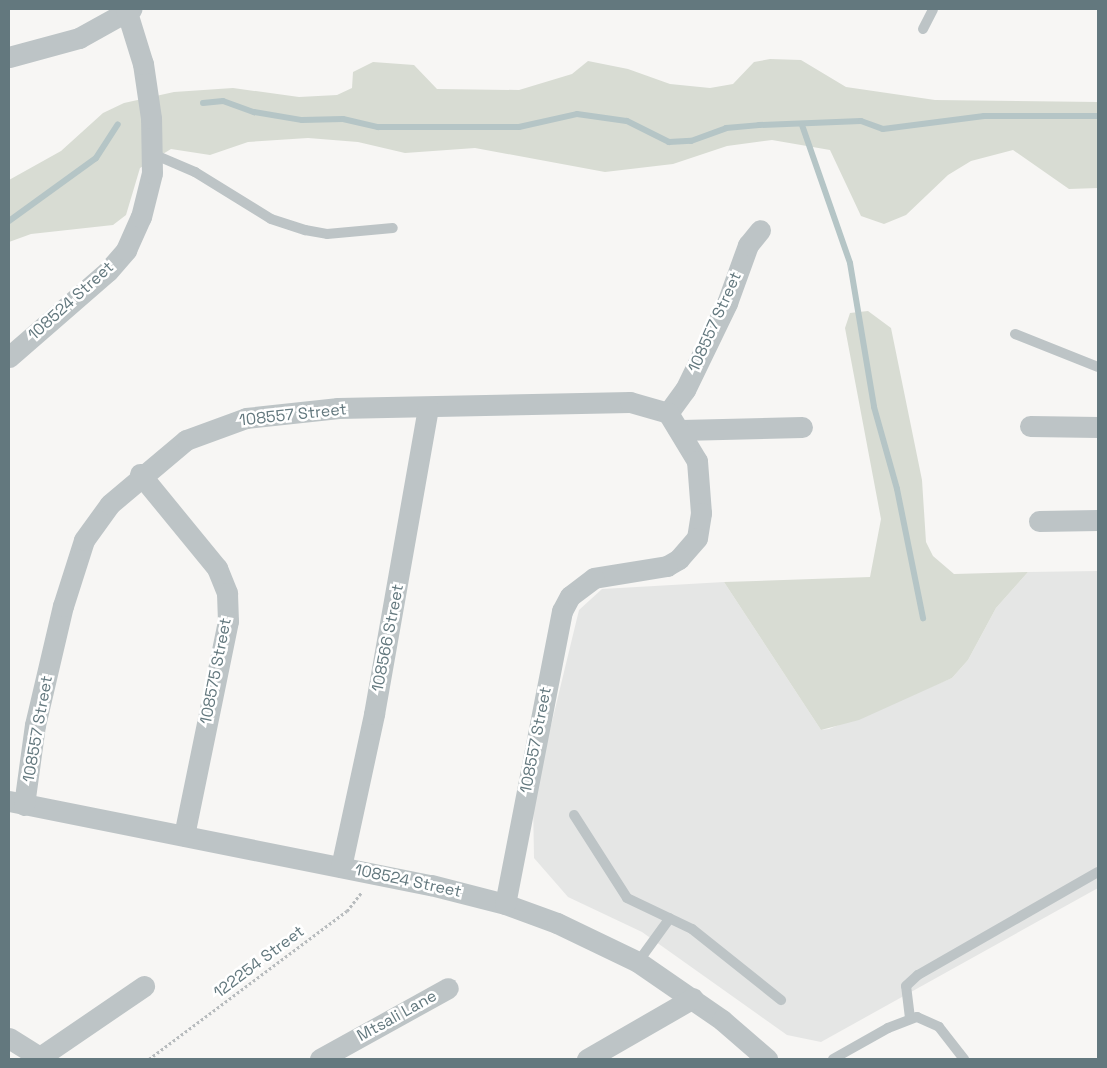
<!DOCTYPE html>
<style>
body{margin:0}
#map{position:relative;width:1107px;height:1068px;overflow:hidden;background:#f7f6f4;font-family:"Space Grotesk",sans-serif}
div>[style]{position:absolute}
.built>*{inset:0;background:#e5e6e5}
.green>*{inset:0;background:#d8dcd3}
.stream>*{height:6px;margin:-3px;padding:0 3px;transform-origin:3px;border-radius:3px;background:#b5c5c6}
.path>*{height:3px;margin-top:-1.5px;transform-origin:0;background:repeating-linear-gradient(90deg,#b8bcbe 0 2.5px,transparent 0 5px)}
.lane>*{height:10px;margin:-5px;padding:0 5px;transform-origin:5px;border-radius:5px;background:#bdc4c6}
.street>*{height:21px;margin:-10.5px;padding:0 10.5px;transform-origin:10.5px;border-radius:10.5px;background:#bdc4c6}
span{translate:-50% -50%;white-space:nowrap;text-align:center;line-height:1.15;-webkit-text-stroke:5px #fff;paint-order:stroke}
.street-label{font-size:16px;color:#63787e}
.frame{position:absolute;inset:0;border:10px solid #63787e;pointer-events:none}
</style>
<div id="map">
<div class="built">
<div style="clip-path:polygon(1098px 571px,1098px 888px,821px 1042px,787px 1035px,642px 932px,568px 897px,534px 858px,533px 800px,579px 610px,602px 589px,724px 582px,821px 730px,829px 729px,952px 678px,968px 660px,996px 608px,1028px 572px)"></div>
</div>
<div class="green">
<div style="clip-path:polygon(770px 59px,801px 60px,846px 87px,935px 100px,1098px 102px,1098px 188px,1069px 189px,1013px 150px,971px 161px,948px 175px,906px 215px,884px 224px,861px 216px,830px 150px,772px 140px,727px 146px,673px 164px,605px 172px,475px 148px,405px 153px,358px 142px,308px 138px,248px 142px,210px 155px,171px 149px,140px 168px,126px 215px,113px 225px,31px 234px,9px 242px,9px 180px,61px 151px,103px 113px,124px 103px,174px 92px,233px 88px,299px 97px,337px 95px,352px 88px,353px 72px,373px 62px,414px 65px,437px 89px,519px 90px,572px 74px,588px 61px,628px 69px,670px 84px,710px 88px,733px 84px,754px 62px)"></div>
<div style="clip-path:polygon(868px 311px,891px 328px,922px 480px,926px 542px,933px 556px,954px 574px,1028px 572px,996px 608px,968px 660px,952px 678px,859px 720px,821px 730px,724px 582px,870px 577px,881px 519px,845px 328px,850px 313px)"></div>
</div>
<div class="stream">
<div style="left:203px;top:103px;width:20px;rotate:-6deg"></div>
<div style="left:223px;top:101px;width:33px;rotate:20deg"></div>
<div style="left:254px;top:112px;width:49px;rotate:9.5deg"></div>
<div style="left:302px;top:120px;width:41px;rotate:-1.4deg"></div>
<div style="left:343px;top:119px;width:36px;rotate:13deg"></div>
<div style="left:378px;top:127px;width:141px"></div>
<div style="left:519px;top:127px;width:59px;rotate:-12.6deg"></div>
<div style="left:577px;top:114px;width:50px;rotate:8deg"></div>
<div style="left:627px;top:121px;width:47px;rotate:26.6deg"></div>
<div style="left:669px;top:142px;width:22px;rotate:-3deg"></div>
<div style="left:691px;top:141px;width:37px;rotate:-20deg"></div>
<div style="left:726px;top:128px;width:33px;rotate:-5deg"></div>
<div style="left:759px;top:125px;width:102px;rotate:-2.2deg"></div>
<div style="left:861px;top:121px;width:23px;rotate:20deg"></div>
<div style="left:883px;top:129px;width:102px;rotate:-7.3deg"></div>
<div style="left:984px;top:116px;width:114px"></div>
<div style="left:802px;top:125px;width:146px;rotate:70.8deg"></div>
<div style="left:850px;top:263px;width:146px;rotate:80.5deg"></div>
<div style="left:874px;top:407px;width:85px;rotate:74.3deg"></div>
<div style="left:897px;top:489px;width:132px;rotate:78.6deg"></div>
<div style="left:9px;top:221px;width:107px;rotate:-35.9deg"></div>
<div style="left:96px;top:158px;width:40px;rotate:-57.1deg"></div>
</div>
<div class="path">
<div style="left:149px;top:1059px;width:247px;rotate:-36.8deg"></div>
<div style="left:347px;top:911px;width:23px;rotate:-52deg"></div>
</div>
<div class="lane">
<div style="left:923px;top:29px;width:22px;rotate:-63deg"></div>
<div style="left:153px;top:154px;width:46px;rotate:23.2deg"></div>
<div style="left:195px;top:172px;width:89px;rotate:31.7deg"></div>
<div style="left:271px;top:219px;width:36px;rotate:18deg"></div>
<div style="left:305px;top:230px;width:22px;rotate:10deg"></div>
<div style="left:327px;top:234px;width:66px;rotate:-5.2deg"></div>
<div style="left:1015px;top:334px;width:89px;rotate:21.7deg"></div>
<div style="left:574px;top:815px;width:98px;rotate:57.4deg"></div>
<div style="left:627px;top:898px;width:72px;rotate:25.5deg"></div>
<div style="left:692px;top:929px;width:114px;rotate:38.6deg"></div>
<div style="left:638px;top:962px;width:54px;rotate:-54deg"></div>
<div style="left:910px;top:1018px;width:32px;rotate:-97deg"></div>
<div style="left:906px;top:986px;width:16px;rotate:-43deg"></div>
<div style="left:918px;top:975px;width:207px;rotate:-29.8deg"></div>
<div style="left:833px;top:1059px;width:63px;rotate:-29.4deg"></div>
<div style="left:888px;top:1028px;width:31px;rotate:-21deg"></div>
<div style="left:917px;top:1017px;width:24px;rotate:24deg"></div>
<div style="left:939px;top:1027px;width:41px;rotate:52deg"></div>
</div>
<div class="street">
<div style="left:9px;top:57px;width:73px;rotate:-15.2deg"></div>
<div style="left:79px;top:38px;width:60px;rotate:-29.1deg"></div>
<div style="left:9px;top:357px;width:131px;rotate:-41deg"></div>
<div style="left:108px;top:271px;width:28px;rotate:-49deg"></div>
<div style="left:126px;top:250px;width:36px;rotate:-66deg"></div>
<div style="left:141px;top:217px;width:45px;rotate:-76deg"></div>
<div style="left:152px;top:173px;width:55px;rotate:-91deg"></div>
<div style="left:151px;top:118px;width:55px;rotate:-98.4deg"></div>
<div style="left:143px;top:64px;width:58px;rotate:-107.2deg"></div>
<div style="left:668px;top:413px;width:29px;rotate:-54deg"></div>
<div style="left:685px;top:390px;width:97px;rotate:-64.2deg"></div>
<div style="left:727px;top:303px;width:62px;rotate:-70.1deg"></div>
<div style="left:748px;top:245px;width:19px;rotate:-51deg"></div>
<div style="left:1030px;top:426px;width:68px;rotate:0.8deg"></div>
<div style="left:681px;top:430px;width:121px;rotate:-1.4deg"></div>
<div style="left:140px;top:474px;width:122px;rotate:50.7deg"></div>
<div style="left:217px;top:568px;width:27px;rotate:68deg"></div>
<div style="left:227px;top:593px;width:28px;rotate:88deg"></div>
<div style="left:228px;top:621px;width:219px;rotate:101.6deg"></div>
<div style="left:1039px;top:521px;width:59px;rotate:-1deg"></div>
<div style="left:9px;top:801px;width:430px;rotate:11.3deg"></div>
<div style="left:431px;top:885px;width:76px;rotate:14.4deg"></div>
<div style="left:505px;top:904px;width:55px;rotate:20.1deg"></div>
<div style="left:557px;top:923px;width:90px;rotate:25.7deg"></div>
<div style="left:638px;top:962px;width:102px;rotate:34.6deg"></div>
<div style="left:722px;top:1020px;width:60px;rotate:40.9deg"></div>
<div style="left:24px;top:805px;width:81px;rotate:-82.2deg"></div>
<div style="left:35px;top:725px;width:122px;rotate:-76.8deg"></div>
<div style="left:63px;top:606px;width:69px;rotate:-72.3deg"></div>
<div style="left:84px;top:540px;width:44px;rotate:-54.2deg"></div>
<div style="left:110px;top:504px;width:99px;rotate:-40.1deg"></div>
<div style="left:186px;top:440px;width:64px;rotate:-20.1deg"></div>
<div style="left:246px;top:418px;width:93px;rotate:-6.2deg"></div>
<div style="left:338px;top:408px;width:292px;rotate:-1.2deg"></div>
<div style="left:630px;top:402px;width:40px;rotate:16deg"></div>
<div style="left:668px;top:413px;width:56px;rotate:58.9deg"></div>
<div style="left:697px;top:461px;width:52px;rotate:85.6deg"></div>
<div style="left:701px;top:513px;width:25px;rotate:99deg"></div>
<div style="left:697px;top:538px;width:28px;rotate:131deg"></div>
<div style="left:679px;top:559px;width:14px;rotate:150deg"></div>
<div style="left:667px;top:566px;width:74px;rotate:170.7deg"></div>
<div style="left:594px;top:578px;width:30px;rotate:143deg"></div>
<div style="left:570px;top:596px;width:17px;rotate:118deg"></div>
<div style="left:562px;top:611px;width:298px;rotate:101deg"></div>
<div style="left:341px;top:867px;width:157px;rotate:-77.8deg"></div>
<div style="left:374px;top:714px;width:311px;rotate:-80deg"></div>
<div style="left:9px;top:1038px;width:40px;rotate:32deg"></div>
<div style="left:40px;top:1057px;width:126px;rotate:-34.3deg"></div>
<div style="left:320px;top:1059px;width:146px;rotate:-29deg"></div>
<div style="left:587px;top:1059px;width:122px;rotate:-29.9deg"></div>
</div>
<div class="street-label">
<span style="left:71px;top:301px;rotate:-42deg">108524 Street</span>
<span style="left:715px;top:322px;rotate:-66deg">108557 Street</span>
<span style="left:293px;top:415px;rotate:-6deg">108557 Street</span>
<span style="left:388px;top:638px;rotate:-79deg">108566 Street</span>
<span style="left:216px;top:671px;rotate:-79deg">108575 Street</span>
<span style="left:38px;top:729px;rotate:-80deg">108557 Street</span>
<span style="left:536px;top:740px;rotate:-79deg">108557 Street</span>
<span style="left:408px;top:881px;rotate:12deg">108524 Street</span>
<span style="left:259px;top:962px;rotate:-37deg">122254 Street</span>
<span style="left:397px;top:1016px;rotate:-29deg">Mtsali Lane</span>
</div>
<div class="frame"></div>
</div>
